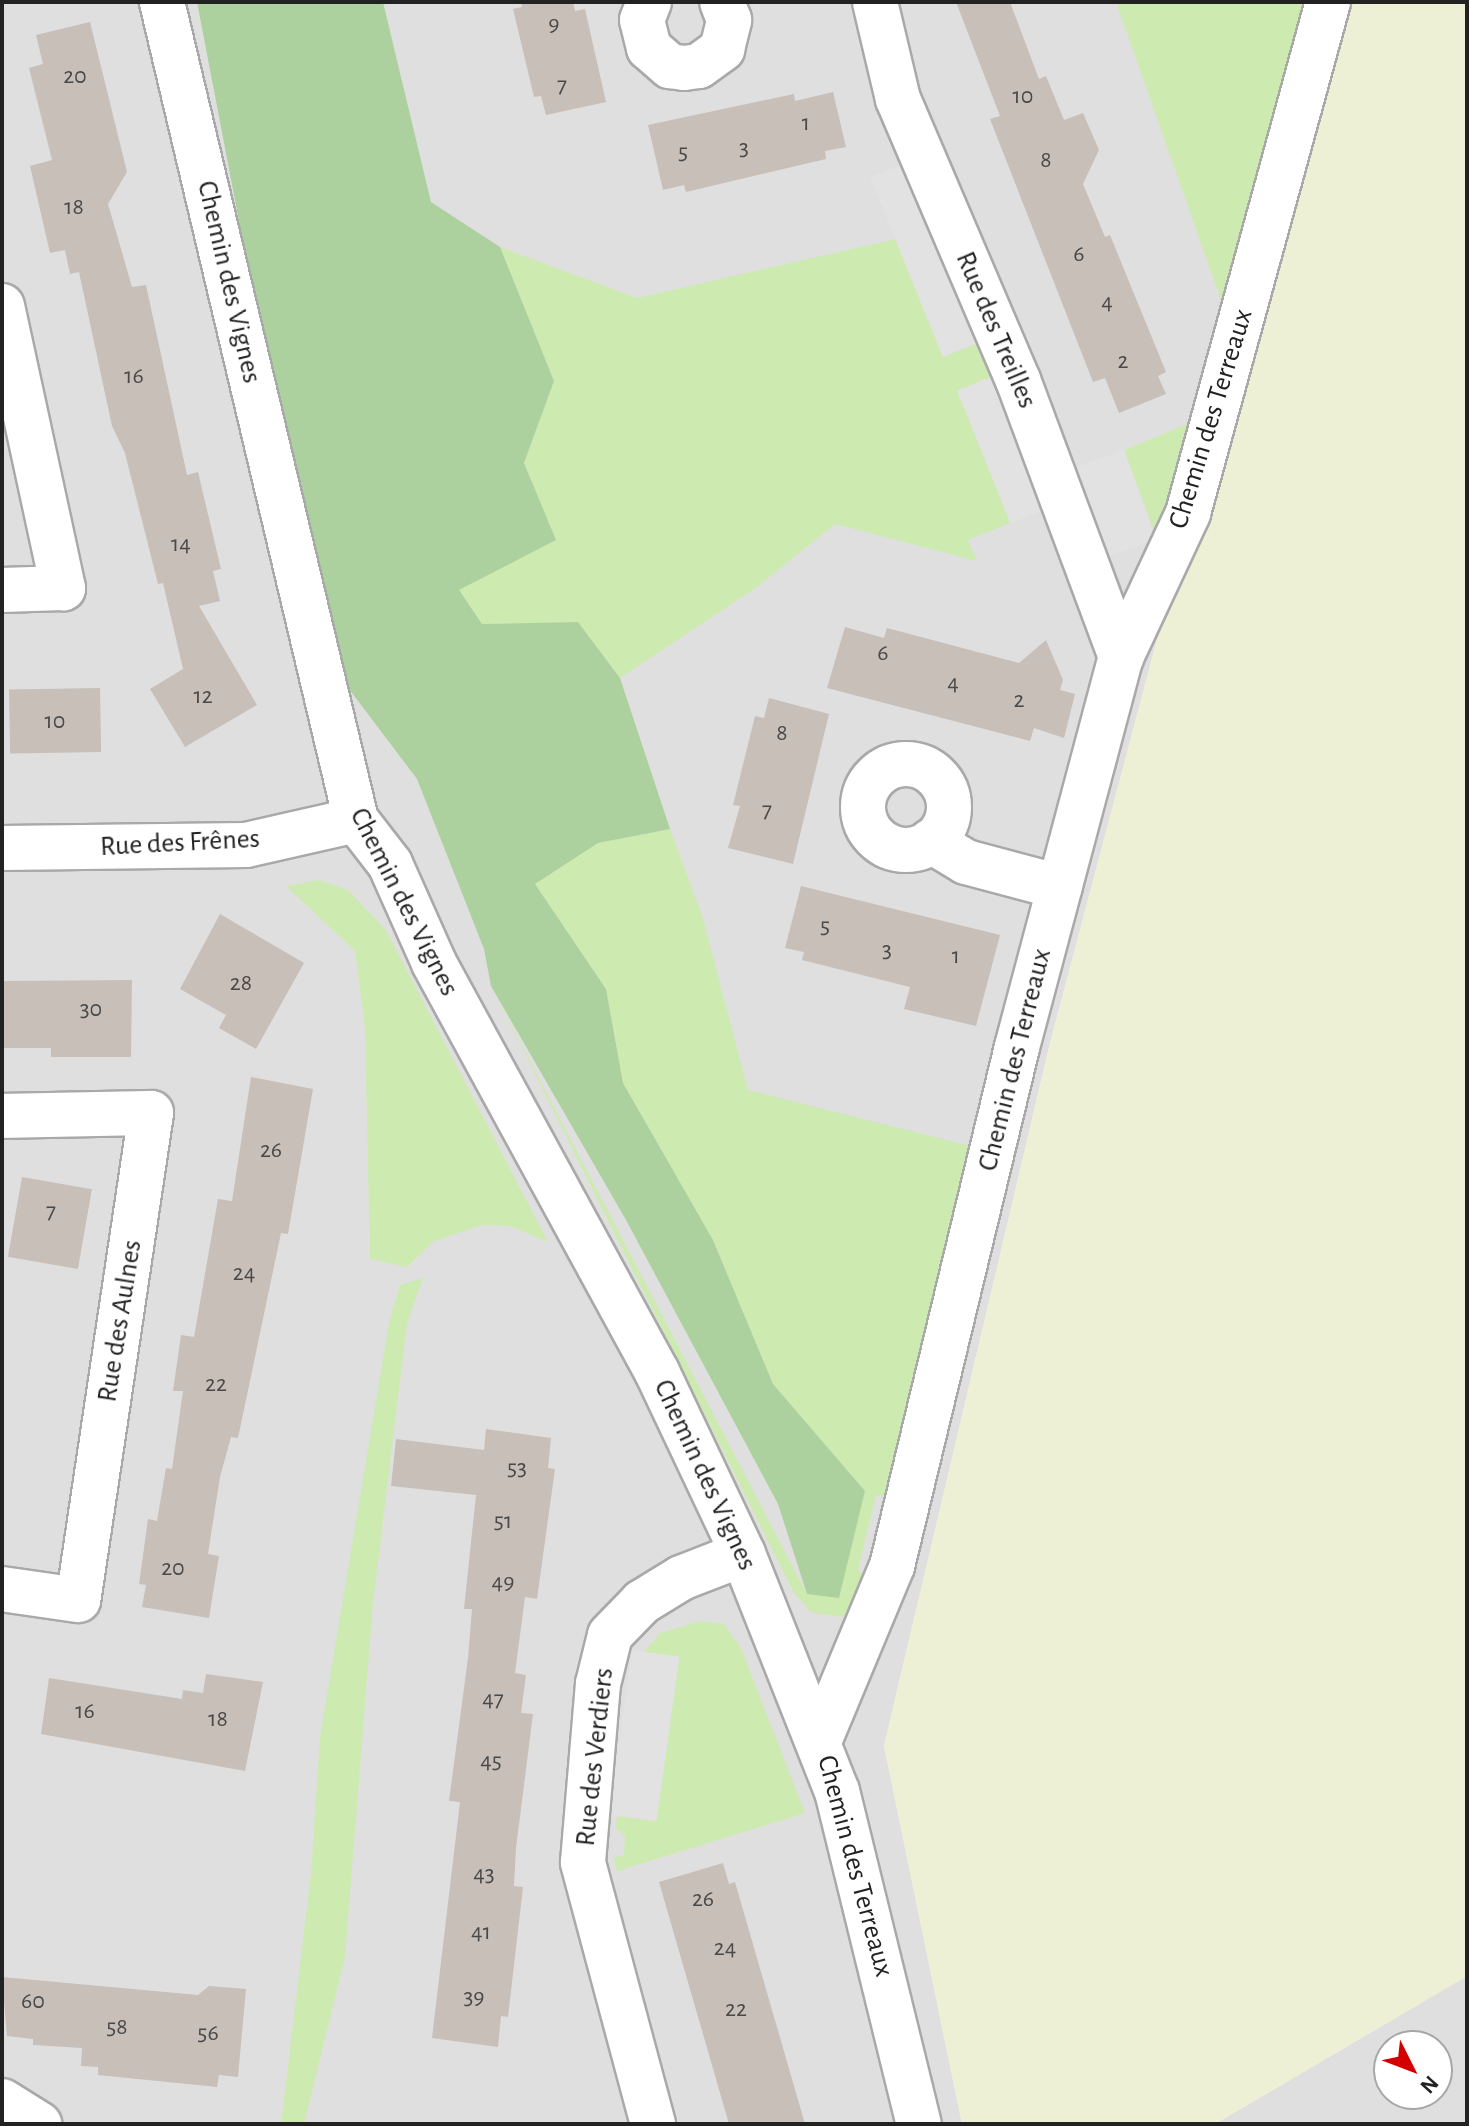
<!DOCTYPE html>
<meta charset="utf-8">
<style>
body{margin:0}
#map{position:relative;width:1469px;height:2126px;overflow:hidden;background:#f2efe9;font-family:"Alegreya Sans",sans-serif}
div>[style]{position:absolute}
.residential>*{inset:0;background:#e0dfdf}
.farmland>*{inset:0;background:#eef0d5}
.grass>*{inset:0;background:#cdebb0}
.forest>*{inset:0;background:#add19e}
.parking>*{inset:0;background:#e2e2e2;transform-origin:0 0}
.building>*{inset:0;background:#c7bfb8;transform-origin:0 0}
.roads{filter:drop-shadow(2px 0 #a9a9a9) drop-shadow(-2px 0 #a9a9a9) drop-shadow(0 2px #a9a9a9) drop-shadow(0 -2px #a9a9a9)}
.minor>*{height:44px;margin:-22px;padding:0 22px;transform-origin:22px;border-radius:22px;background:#fff}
.minor>.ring{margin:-22px;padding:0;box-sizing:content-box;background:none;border:44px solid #fff;border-radius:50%}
span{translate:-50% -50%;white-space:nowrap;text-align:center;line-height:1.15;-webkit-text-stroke:7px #fff;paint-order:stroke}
.number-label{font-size:24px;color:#4b4948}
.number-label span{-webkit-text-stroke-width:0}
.street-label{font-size:28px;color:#222}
.frame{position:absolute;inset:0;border:4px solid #222;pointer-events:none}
.north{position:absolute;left:1373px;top:2030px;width:80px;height:80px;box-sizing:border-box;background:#fff;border:2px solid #a7a7a7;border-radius:50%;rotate:132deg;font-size:22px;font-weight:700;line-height:32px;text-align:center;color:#222}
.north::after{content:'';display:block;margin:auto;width:28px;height:36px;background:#d40000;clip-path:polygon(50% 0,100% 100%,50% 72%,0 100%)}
</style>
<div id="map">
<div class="residential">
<div style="clip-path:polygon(2px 2px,1326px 2px,1050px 1043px,884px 1746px,962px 2124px,2px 2124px)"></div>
<div style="clip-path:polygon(evenodd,1467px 1976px,1467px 2124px,1215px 2124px,1467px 1976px,1389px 2046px,1437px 2046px,1437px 2094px,1389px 2094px,1389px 2046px)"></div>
</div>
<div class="farmland">
<div style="clip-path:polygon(1326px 2px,1467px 2px,1467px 1976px,1215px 2124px,962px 2124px,884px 1746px,1050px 1043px)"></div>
</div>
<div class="grass">
<div style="clip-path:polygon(1116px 2px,1315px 2px,1221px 300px)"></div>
<div style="clip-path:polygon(896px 239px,945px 356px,983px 341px,996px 375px,958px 390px,1010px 523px,968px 540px,977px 561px,835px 524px,757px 587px,620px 678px,578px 623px,482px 624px,458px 589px,556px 540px,524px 463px,554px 381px,500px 247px,637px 298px)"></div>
<div style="clip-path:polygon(1204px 417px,1157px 539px,1124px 450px)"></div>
<div style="clip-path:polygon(670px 829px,702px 915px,748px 1090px,978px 1148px,892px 1497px,876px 1495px,858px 1570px,871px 1578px,852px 1613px,839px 1617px,811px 1612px,794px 1593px,491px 986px,807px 1594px,865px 1491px,773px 1384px,713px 1240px,623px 1083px,606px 989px,535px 884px,598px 843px)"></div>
<div style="clip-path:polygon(319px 880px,348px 890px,386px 930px,548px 1242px,510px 1226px,482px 1225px,434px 1241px,407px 1267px,370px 1259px,365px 1028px,355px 951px,286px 886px)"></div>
<div style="clip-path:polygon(423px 1278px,407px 1324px,373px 1603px,345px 1957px,304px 2124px,281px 2124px,311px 1873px,320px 1737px,389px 1323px,400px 1285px)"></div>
<div style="clip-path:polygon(701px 1621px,724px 1624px,741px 1648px,805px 1813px,617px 1871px,613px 1858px,624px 1855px,625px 1836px,616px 1828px,617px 1816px,653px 1821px,679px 1657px,644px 1652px,660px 1633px)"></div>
</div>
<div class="forest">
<div style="clip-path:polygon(197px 2px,383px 2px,431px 202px,500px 247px,554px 381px,524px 463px,556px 540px,459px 590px,482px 624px,578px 622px,620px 678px,670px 829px,598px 843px,535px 884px,606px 989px,623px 1083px,713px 1240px,773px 1384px,865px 1491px,839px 1598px,807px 1594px,778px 1504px,626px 1220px,491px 986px,484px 949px,417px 779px,349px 689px,257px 315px)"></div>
</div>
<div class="parking">
<div style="left:910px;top:161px;width:194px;height:43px;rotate:68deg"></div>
<div style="left:996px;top:375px;width:143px;height:42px;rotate:68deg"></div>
<div style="left:1124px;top:450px;width:95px;height:55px;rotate:70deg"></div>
<div style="left:632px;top:1650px;width:48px;height:166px;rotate:8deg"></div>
</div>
<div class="building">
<div style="clip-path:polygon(521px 2px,573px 2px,575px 11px,585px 9px,606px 102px,546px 115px,541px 96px,534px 97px,513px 9px,522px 7px)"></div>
<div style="clip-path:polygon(956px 2px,1010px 2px,1039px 79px,1046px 76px,1064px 120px,1083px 113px,1099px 150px,1083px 184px,1105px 237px,1110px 235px,1166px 372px,1158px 376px,1166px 394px,1119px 413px,1105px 378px,1093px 382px,990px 119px,1000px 116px)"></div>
<div style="clip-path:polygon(90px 22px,127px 172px,108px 204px,132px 287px,146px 285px,187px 475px,198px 472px,221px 569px,213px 571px,220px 601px,199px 606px,257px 705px,185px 747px,150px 689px,183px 669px,163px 583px,158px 584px,125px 453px,112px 426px,79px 272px,70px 274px,65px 250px,50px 253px,30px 166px,52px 160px,29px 68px,43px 64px,36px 35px)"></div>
<div style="clip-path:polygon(833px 92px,846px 147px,825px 151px,826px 159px,686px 192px,684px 185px,663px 190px,648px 125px,794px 94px,795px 101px)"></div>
<div style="clip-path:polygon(845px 627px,884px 638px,887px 628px,1019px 663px,1046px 640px,1063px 680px,1060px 690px,1075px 694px,1064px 738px,1034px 728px,1030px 741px,827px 688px)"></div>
<div style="left:100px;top:688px;width:64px;height:91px;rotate:89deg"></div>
<div style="clip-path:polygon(769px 698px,829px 714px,793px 864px,728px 848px,740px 806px,733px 805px,755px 716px,764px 718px)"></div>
<div style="clip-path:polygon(801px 886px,1000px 935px,976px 1026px,904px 1009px,910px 987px,802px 960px,804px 952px,785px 948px)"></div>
<div style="clip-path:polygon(220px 914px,304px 963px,256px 1049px,219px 1028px,226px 1015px,180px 989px)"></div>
<div style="clip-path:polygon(132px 980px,131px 1057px,51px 1057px,51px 1048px,4px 1048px,2px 981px)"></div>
<div style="clip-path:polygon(251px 1077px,313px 1089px,288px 1234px,281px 1233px,238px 1438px,231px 1437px,220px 1477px,208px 1554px,219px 1556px,209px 1618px,142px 1607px,146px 1585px,139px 1584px,148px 1519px,157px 1521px,166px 1468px,172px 1469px,183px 1391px,173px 1391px,181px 1335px,194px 1337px,218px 1199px,232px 1201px)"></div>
<div style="left:22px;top:1177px;width:71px;height:81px;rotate:10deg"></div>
<div style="clip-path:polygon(486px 1429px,551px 1438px,548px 1468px,555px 1469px,537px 1599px,525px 1597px,515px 1673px,526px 1675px,521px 1713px,533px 1714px,516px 1848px,514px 1886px,523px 1887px,508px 2017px,501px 2016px,498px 2047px,432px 2038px,460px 1802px,449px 1801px,468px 1658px,472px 1609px,464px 1609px,476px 1495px,391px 1486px,396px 1439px,484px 1450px)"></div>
<div style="clip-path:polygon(206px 1674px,263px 1682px,245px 1771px,41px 1734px,49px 1678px,182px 1699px,183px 1690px,203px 1693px)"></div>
<div style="clip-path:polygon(723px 1863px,729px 1884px,735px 1882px,805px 2124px,729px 2124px,659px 1882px)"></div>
<div style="clip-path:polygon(2px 1977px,198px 1995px,209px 1986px,246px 1989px,238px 2077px,219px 2075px,217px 2087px,98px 2075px,98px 2067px,81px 2066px,82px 2048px,33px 2045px,33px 2039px,7px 2036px)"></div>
</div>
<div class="roads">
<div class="minor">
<div style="left:162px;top:2px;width:841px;rotate:76.66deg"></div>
<div style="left:356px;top:820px;width:56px;rotate:52.3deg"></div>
<div style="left:390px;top:864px;width:108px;rotate:66deg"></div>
<div style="left:434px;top:963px;width:466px;rotate:61.4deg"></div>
<div style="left:657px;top:1372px;width:201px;rotate:64.7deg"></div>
<div style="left:743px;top:1554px;width:255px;rotate:68.4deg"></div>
<div style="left:837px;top:1791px;width:343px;rotate:76.2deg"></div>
<div style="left:649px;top:2px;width:19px;rotate:111deg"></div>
<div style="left:642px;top:20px;width:29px;rotate:76deg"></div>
<div style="left:649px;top:48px;width:28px;rotate:41deg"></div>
<div style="left:670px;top:66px;width:14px;rotate:8deg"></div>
<div style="left:684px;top:68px;width:15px;rotate:-8deg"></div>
<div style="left:699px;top:66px;width:29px;rotate:-36deg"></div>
<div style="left:722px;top:49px;width:30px;rotate:-76deg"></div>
<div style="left:729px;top:20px;width:19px;rotate:-111deg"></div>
<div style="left:875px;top:2px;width:100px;rotate:76.7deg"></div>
<div style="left:898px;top:99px;width:306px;rotate:66.9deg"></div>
<div style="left:1018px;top:380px;width:296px;rotate:69.6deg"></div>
<div style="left:2px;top:306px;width:289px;rotate:77.8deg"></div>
<div style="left:63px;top:588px;width:61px;rotate:178.1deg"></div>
<div class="ring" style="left:863px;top:764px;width:42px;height:42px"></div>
<div style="left:931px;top:841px;width:41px;rotate:31deg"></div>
<div style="left:966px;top:862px;width:97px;rotate:14.9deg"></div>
<div style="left:2px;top:848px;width:244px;rotate:-0.7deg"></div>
<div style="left:246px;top:845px;width:113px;rotate:-12.8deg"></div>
<div style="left:2px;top:1116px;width:149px;rotate:-1.2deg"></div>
<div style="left:151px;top:1113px;width:492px;rotate:98.5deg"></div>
<div style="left:78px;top:1600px;width:77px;rotate:-171.8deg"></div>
<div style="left:820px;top:1739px;width:187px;rotate:-67.4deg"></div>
<div style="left:892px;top:1566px;width:534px;rotate:-76.46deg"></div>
<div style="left:1017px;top:1047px;width:404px;rotate:-75.1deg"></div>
<div style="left:1121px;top:657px;width:159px;rotate:-65deg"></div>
<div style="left:1188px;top:513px;width:530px;rotate:-74.68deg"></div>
<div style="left:2px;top:2101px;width:44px;rotate:31.9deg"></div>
<div style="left:653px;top:2124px;width:271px;rotate:-105deg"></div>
<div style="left:583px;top:1862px;width:179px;rotate:-85.2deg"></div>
<div style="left:598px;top:1684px;width:50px;rotate:-76.2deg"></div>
<div style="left:610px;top:1635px;width:46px;rotate:-45.9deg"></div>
<div style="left:642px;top:1602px;width:46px;rotate:-31.6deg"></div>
<div style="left:681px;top:1578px;width:66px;rotate:-21.2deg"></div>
</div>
</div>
<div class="number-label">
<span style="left:554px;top:25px">9</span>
<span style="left:75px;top:77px">20</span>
<span style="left:562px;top:86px">7</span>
<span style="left:1023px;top:97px">10</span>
<span style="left:806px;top:124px">1</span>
<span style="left:744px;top:149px">3</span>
<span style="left:683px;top:153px">5</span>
<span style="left:1046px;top:161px">8</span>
<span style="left:74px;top:208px">18</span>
<span style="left:1079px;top:255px">6</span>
<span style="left:1107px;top:303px">4</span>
<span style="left:1123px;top:362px">2</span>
<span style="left:134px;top:377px">16</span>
<span style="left:181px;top:545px">14</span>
<span style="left:883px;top:654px">6</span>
<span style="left:953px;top:684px">4</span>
<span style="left:203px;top:697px">12</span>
<span style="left:1019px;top:701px">2</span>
<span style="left:55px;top:722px">10</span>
<span style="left:782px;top:734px">8</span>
<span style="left:767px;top:811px">7</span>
<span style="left:825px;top:927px">5</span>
<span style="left:887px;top:951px">3</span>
<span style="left:956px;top:957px">1</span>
<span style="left:241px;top:984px">28</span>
<span style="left:91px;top:1010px">30</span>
<span style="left:271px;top:1151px">26</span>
<span style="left:51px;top:1212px">7</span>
<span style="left:244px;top:1274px">24</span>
<span style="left:216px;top:1385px">22</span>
<span style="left:517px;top:1469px">53</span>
<span style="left:503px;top:1522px">51</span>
<span style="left:173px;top:1569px">20</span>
<span style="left:503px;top:1583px">49</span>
<span style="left:493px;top:1700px">47</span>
<span style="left:85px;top:1712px">16</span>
<span style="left:218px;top:1720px">18</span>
<span style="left:491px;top:1762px">45</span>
<span style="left:484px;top:1875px">43</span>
<span style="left:703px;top:1900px">26</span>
<span style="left:481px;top:1933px">41</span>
<span style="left:725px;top:1949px">24</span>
<span style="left:474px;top:1998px">39</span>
<span style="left:33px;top:2002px">60</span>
<span style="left:736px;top:2010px">22</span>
<span style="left:117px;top:2028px">58</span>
<span style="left:208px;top:2034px">56</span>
</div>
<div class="street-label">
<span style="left:229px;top:282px;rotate:77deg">Chemin des Vignes</span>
<span style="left:996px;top:330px;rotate:67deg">Rue des Treilles</span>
<span style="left:1211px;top:419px;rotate:-73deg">Chemin des Terreaux</span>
<span style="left:180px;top:843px;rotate:-3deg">Rue des Frênes</span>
<span style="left:404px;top:902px;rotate:63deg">Chemin des Vignes</span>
<span style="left:1015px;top:1060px;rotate:-76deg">Chemin des Terreaux</span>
<span style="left:120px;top:1321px;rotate:-81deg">Rue des Aulnes</span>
<span style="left:705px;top:1475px;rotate:65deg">Chemin des Vignes</span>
<span style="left:595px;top:1757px;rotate:-84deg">Rue des Verdiers</span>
<span style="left:855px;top:1866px;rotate:75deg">Chemin des Terreaux</span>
</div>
<div class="frame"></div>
<div class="north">N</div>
</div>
